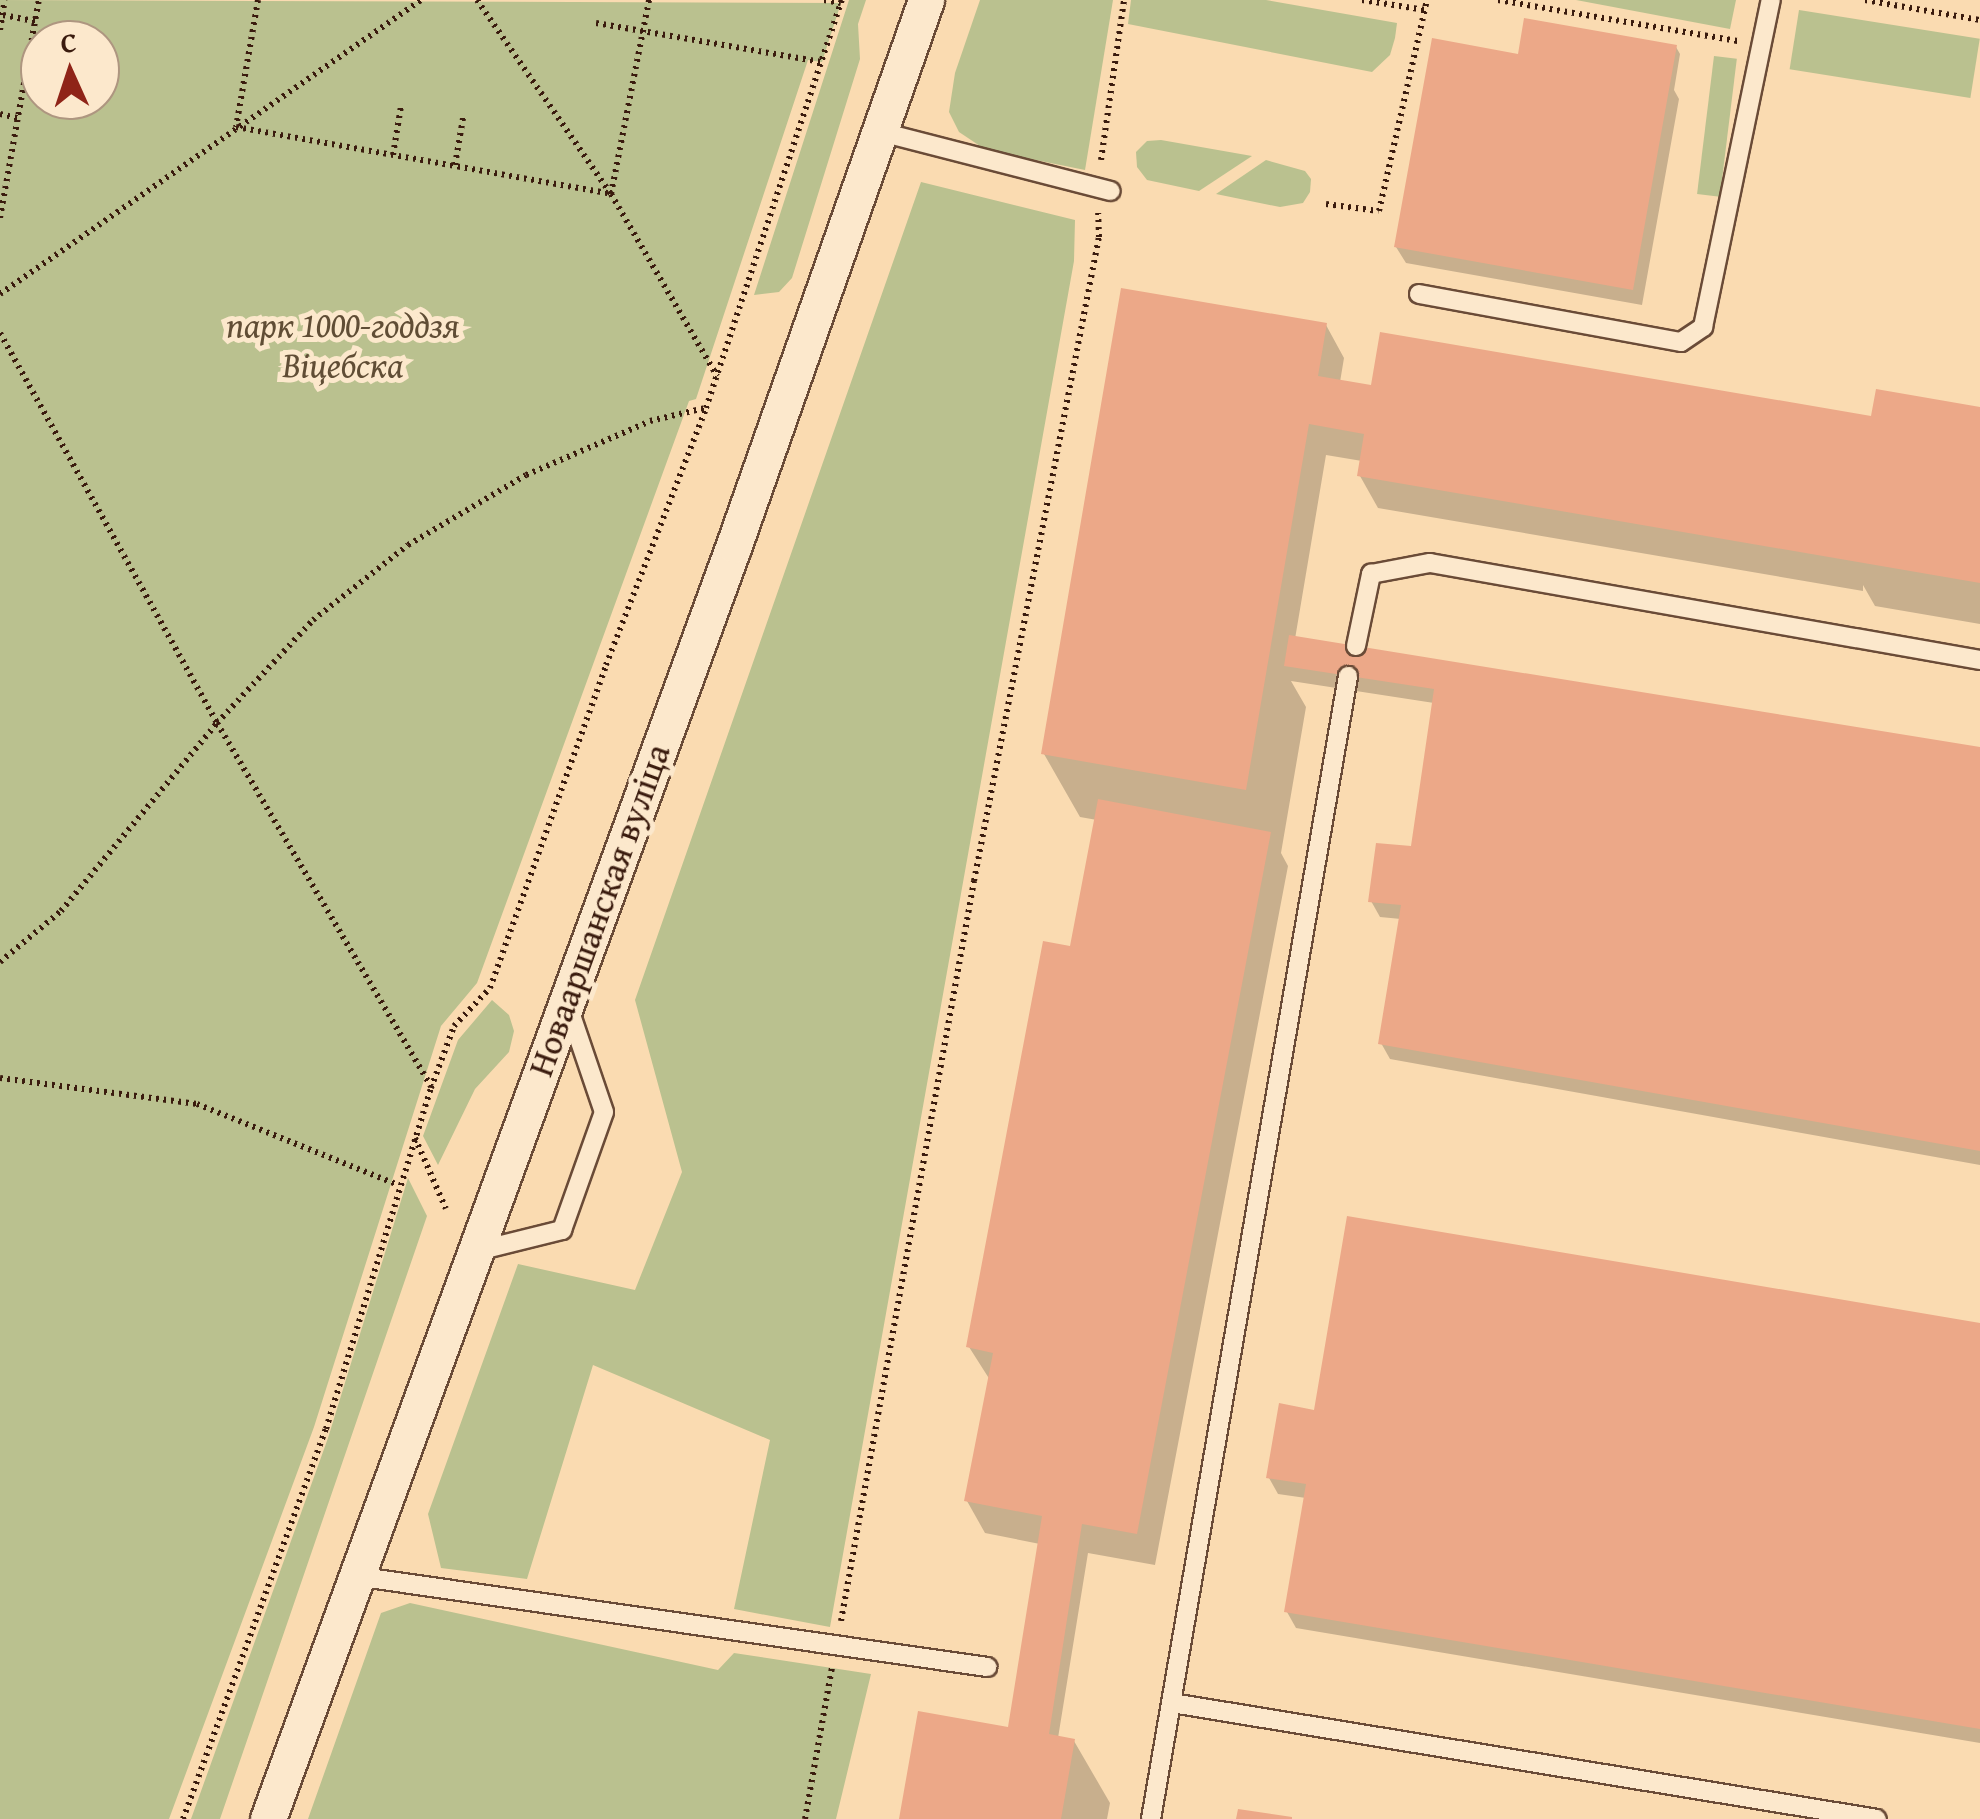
<!DOCTYPE html>
<meta charset="utf-8">
<style>
body{margin:0}
#map{position:relative;width:1980px;height:1819px;overflow:hidden;background:#fadbb1;font-family:"Gentium Book Plus",serif}
div>[style]{position:absolute}
.green>*{inset:0;background:#bac18f;transform-origin:0 0}
.shadow>*{inset:0;background:#0003}
.building>*{inset:0;background:#eca888}
.path>*{height:6px;margin-top:-3px;transform-origin:0;background:repeating-linear-gradient(90deg,#3a1b0e 0 2.5px,transparent 0 7.5px)}
.roads{filter:drop-shadow(2px 0 #6a4b37) drop-shadow(-2px 0 #6a4b37) drop-shadow(0 2px #6a4b37) drop-shadow(0 -2px #6a4b37)}
.lane>*{height:18px;margin:-9px;padding:0 9px;transform-origin:9px;border-radius:9px;background:#fce8cc}
.street>*{height:35px;margin:-17.5px;padding:0 17.5px;transform-origin:17.5px;border-radius:17.5px;background:#fce8cc}
span{translate:-50% -50%;white-space:nowrap;text-align:center;line-height:1.15;-webkit-text-stroke:10px #fce8cc;paint-order:stroke}
.park-label{font-size:35px;color:#604d35;font-style:italic}
.street-label{font-size:35px;color:#3a1b0e}
.north{position:absolute;left:20px;top:20px;width:100px;height:100px;box-sizing:border-box;background:#fce8cc;border:2px solid #ae9680;border-radius:50%;rotate:357deg;font-size:28px;font-weight:700;line-height:40px;text-align:center;color:#3a1b0e}
.north::after{content:'';display:block;margin:auto;width:35px;height:45px;background:#8f2418;clip-path:polygon(50% 0,100% 100%,50% 72%,0 100%)}
</style>
<div id="map">
<div class="green">
<div style="clip-path:polygon(evenodd,0 0,841px 3px,822px 62px,808px 60px,696px 399px,689px 401px,477px 983px,441px 1026px,314px 1427px,169px 1819px,0 1819px,0 0,40px 40px,100px 40px,100px 100px,40px 100px,40px 40px)"></div>
<div style="clip-path:polygon(849px 0,866px 0,858px 24px,860px 59px,792px 278px,779px 292px,754px 295px)"></div>
<div style="clip-path:polygon(980px 0,1113px 0,1085px 170px,986px 150px,959px 132px,949px 112px,955px 73px)"></div>
<div style="clip-path:polygon(1131px 0,1266px 0,1397px 23px,1395px 38px,1390px 55px,1372px 72px,1128px 24px)"></div>
<div style="clip-path:polygon(1576px 0,1736px 0,1730px 29px)"></div>
<div style="left:1799px;top:10px;width:183px;height:60px;rotate:9deg"></div>
<div style="left:1714px;top:56px;width:23px;height:139px;rotate:7deg"></div>
<div style="clip-path:polygon(1161px 140px,1252px 156px,1199px 191px,1147px 180px,1137px 167px,1136px 152px,1147px 141px)"></div>
<div style="clip-path:polygon(1266px 160px,1305px 171px,1311px 179px,1310px 192px,1303px 203px,1280px 207px,1216px 194px)"></div>
<div style="clip-path:polygon(921px 182px,1075px 220px,1074px 261px,830px 1627px,734px 1609px,770px 1440px,593px 1365px,527px 1579px,441px 1568px,428px 1514px,518px 1264px,635px 1290px,682px 1172px,635px 1000px)"></div>
<div style="clip-path:polygon(492px 1000px,509px 1015px,514px 1031px,509px 1052px,475px 1089px,438px 1165px,423px 1136px,458px 1040px)"></div>
<div style="clip-path:polygon(408px 1178px,427px 1216px,220px 1819px,191px 1819px,328px 1438px)"></div>
<div style="clip-path:polygon(410px 1603px,718px 1670px,734px 1653px,871px 1674px,836px 1819px,308px 1819px,381px 1613px)"></div>
</div>
<div class="shadow">
<div style="clip-path:polygon(1676px 47px,1680px 54px,1674px 90px,1679px 99px,1642px 305px,1406px 263px,1396px 247px,1520px 57px)"></div>
<div style="clip-path:polygon(1326px 325px,1344px 358px,1340px 382px,1373px 388px,1869px 418px,1980px 410px,1980px 624px,1875px 606px,1863px 585px,1863px 591px,1378px 508px,1360px 476px,1362px 461px,1326px 455px,1295px 639px,1980px 749px,1980px 1165px,1390px 1059px,1381px 1043px,1401px 919px,1380px 917px,1371px 901px,1413px 849px,1434px 703px,1291px 681px,1306px 707px,1281px 853px,1288px 866px,1155px 1565px,1088px 1553px,1058px 1738px,1074px 1741px,1110px 1803px,1107px 1819px,901px 1819px,1010px 1730px,1040px 1544px,985px 1533px,967px 1501px,990px 1380px,969px 1347px,1072px 949px,1097px 820px,1080px 817px,1044px 754px)"></div>
<div style="clip-path:polygon(1980px 1325px,1980px 1743px,1296px 1628px,1287px 1612px,1306px 1498px,1278px 1494px,1269px 1478px,1316px 1412px)"></div>
</div>
<div class="building">
<div style="clip-path:polygon(1524px 18px,1677px 45px,1633px 290px,1394px 247px,1432px 38px,1518px 54px)"></div>
<div style="clip-path:polygon(1121px 288px,1327px 323px,1318px 376px,1371px 385px,1380px 332px,1871px 416px,1876px 389px,1980px 407px,1980px 583px,1357px 476px,1364px 434px,1309px 424px,1246px 790px,1041px 754px)"></div>
<div style="clip-path:polygon(1289px 635px,1980px 747px,1980px 1151px,1378px 1044px,1401px 905px,1368px 902px,1376px 843px,1411px 846px,1434px 689px,1284px 666px)"></div>
<div style="clip-path:polygon(1098px 799px,1271px 832px,1137px 1534px,1082px 1524px,1049px 1734px,1075px 1739px,1061px 1819px,899px 1819px,918px 1711px,1008px 1727px,1042px 1516px,964px 1501px,993px 1353px,966px 1347px,1043px 941px,1070px 946px)"></div>
<div style="clip-path:polygon(1347px 1216px,1980px 1323px,1980px 1729px,1284px 1612px,1306px 1484px,1266px 1478px,1279px 1403px,1314px 1410px)"></div>
<div style="clip-path:polygon(1238px 1809px,1292px 1817px,1292px 1819px,1236px 1819px)"></div>
</div>
<div class="path">
<div style="left:258px;top:0;width:129px;rotate:99.8deg"></div>
<div style="left:236px;top:127px;width:381px;rotate:10.1deg"></div>
<div style="left:611px;top:194px;width:198px;rotate:-78.9deg"></div>
<div style="left:477px;top:0;width:236px;rotate:55.4deg"></div>
<div style="left:611px;top:194px;width:211px;rotate:59.8deg"></div>
<div style="left:824px;top:0;width:17px;rotate:10deg"></div>
<div style="left:1362px;top:0;width:64px;rotate:9deg"></div>
<div style="left:1498px;top:0;width:243px;rotate:9.7deg"></div>
<div style="left:1865px;top:0;width:117px;rotate:9.9deg"></div>
<div style="left:3px;top:15px;width:33px;rotate:11deg"></div>
<div style="left:596px;top:23px;width:229px;rotate:9.8deg"></div>
<div style="left:0;top:30px;width:30px;rotate:-81deg"></div>
<div style="left:0;top:114px;width:18px;rotate:13deg"></div>
<div style="left:393px;top:155px;width:50px;rotate:-80.7deg"></div>
<div style="left:1101px;top:160px;width:162px;rotate:-81.8deg"></div>
<div style="left:455px;top:165px;width:48px;rotate:-80.3deg"></div>
<div style="left:1326px;top:204px;width:53px;rotate:7.5deg"></div>
<div style="left:1379px;top:211px;width:216px;rotate:-77.2deg"></div>
<div style="left:0;top:218px;width:221px;rotate:-79.9deg"></div>
<div style="left:0;top:294px;width:513px;rotate:-34.93deg"></div>
<div style="left:0;top:333px;width:446px;rotate:60.9deg"></div>
<div style="left:217px;top:723px;width:422px;rotate:59.5deg"></div>
<div style="left:0;top:962px;width:80px;rotate:-39.9deg"></div>
<div style="left:61px;top:911px;width:244px;rotate:-50.3deg"></div>
<div style="left:217px;top:723px;width:141px;rotate:-47deg"></div>
<div style="left:313px;top:620px;width:121px;rotate:-38.3deg"></div>
<div style="left:408px;top:545px;width:137px;rotate:-30.7deg"></div>
<div style="left:526px;top:475px;width:135px;rotate:-23.5deg"></div>
<div style="left:650px;top:421px;width:57px;rotate:-13.3deg"></div>
<div style="left:0;top:1078px;width:199px;rotate:7.5deg"></div>
<div style="left:197px;top:1104px;width:217px;rotate:21.9deg"></div>
<div style="left:415px;top:1138px;width:77px;rotate:66.4deg"></div>
<div style="left:841px;top:1621px;width:752px;rotate:-79.81deg"></div>
<div style="left:974px;top:881px;width:656px;rotate:-79.02deg"></div>
<div style="left:1099px;top:237px;width:24px;rotate:-92deg"></div>
<div style="left:183px;top:1819px;width:415px;rotate:-69.9deg"></div>
<div style="left:326px;top:1429px;width:357px;rotate:-72.9deg"></div>
<div style="left:431px;top:1088px;width:66px;rotate:-69.6deg"></div>
<div style="left:454px;top:1026px;width:52px;rotate:-46.5deg"></div>
<div style="left:490px;top:988px;width:343px;rotate:-70.2deg"></div>
<div style="left:606px;top:665px;width:276px;rotate:-68.7deg"></div>
<div style="left:706px;top:408px;width:430px;rotate:-71.6deg"></div>
<div style="left:805px;top:1819px;width:153px;rotate:-79.9deg"></div>
</div>
<div class="roads">
<div class="lane">
<div style="left:881px;top:132px;width:237px;rotate:14.4deg"></div>
<div style="left:1419px;top:294px;width:266px;rotate:10.4deg"></div>
<div style="left:1681px;top:342px;width:27px;rotate:-34deg"></div>
<div style="left:1703px;top:327px;width:334px;rotate:-78.3deg"></div>
<div style="left:1356px;top:646px;width:74px;rotate:-78.2deg"></div>
<div style="left:1371px;top:574px;width:60px;rotate:-10.6deg"></div>
<div style="left:1430px;top:563px;width:558px;rotate:10deg"></div>
<div style="left:473px;top:1252px;width:92px;rotate:-13.9deg"></div>
<div style="left:562px;top:1230px;width:125px;rotate:-70.4deg"></div>
<div style="left:604px;top:1112px;width:112px;rotate:-108.8deg"></div>
<div style="left:355px;top:1576px;width:639px;rotate:8.19deg"></div>
<div style="left:1172px;top:1703px;width:714px;rotate:9.34deg"></div>
<div style="left:1151px;top:1819px;width:1160px;rotate:-80.22deg"></div>
</div>
<div class="street">
<div style="left:268px;top:1819px;width:1357px;rotate:-69.91deg"></div>
<div style="left:734px;top:545px;width:578px;rotate:-70.59deg"></div>
</div>
</div>
<div class="park-label">
<span style="left:343px;top:345px">парк 1000-годдзя<br>Віцебска</span>
</div>
<div class="street-label">
<span style="left:599px;top:910px;rotate:-70deg">Новааршанская вуліца</span>
</div>
<div class="north">С</div>
</div>
